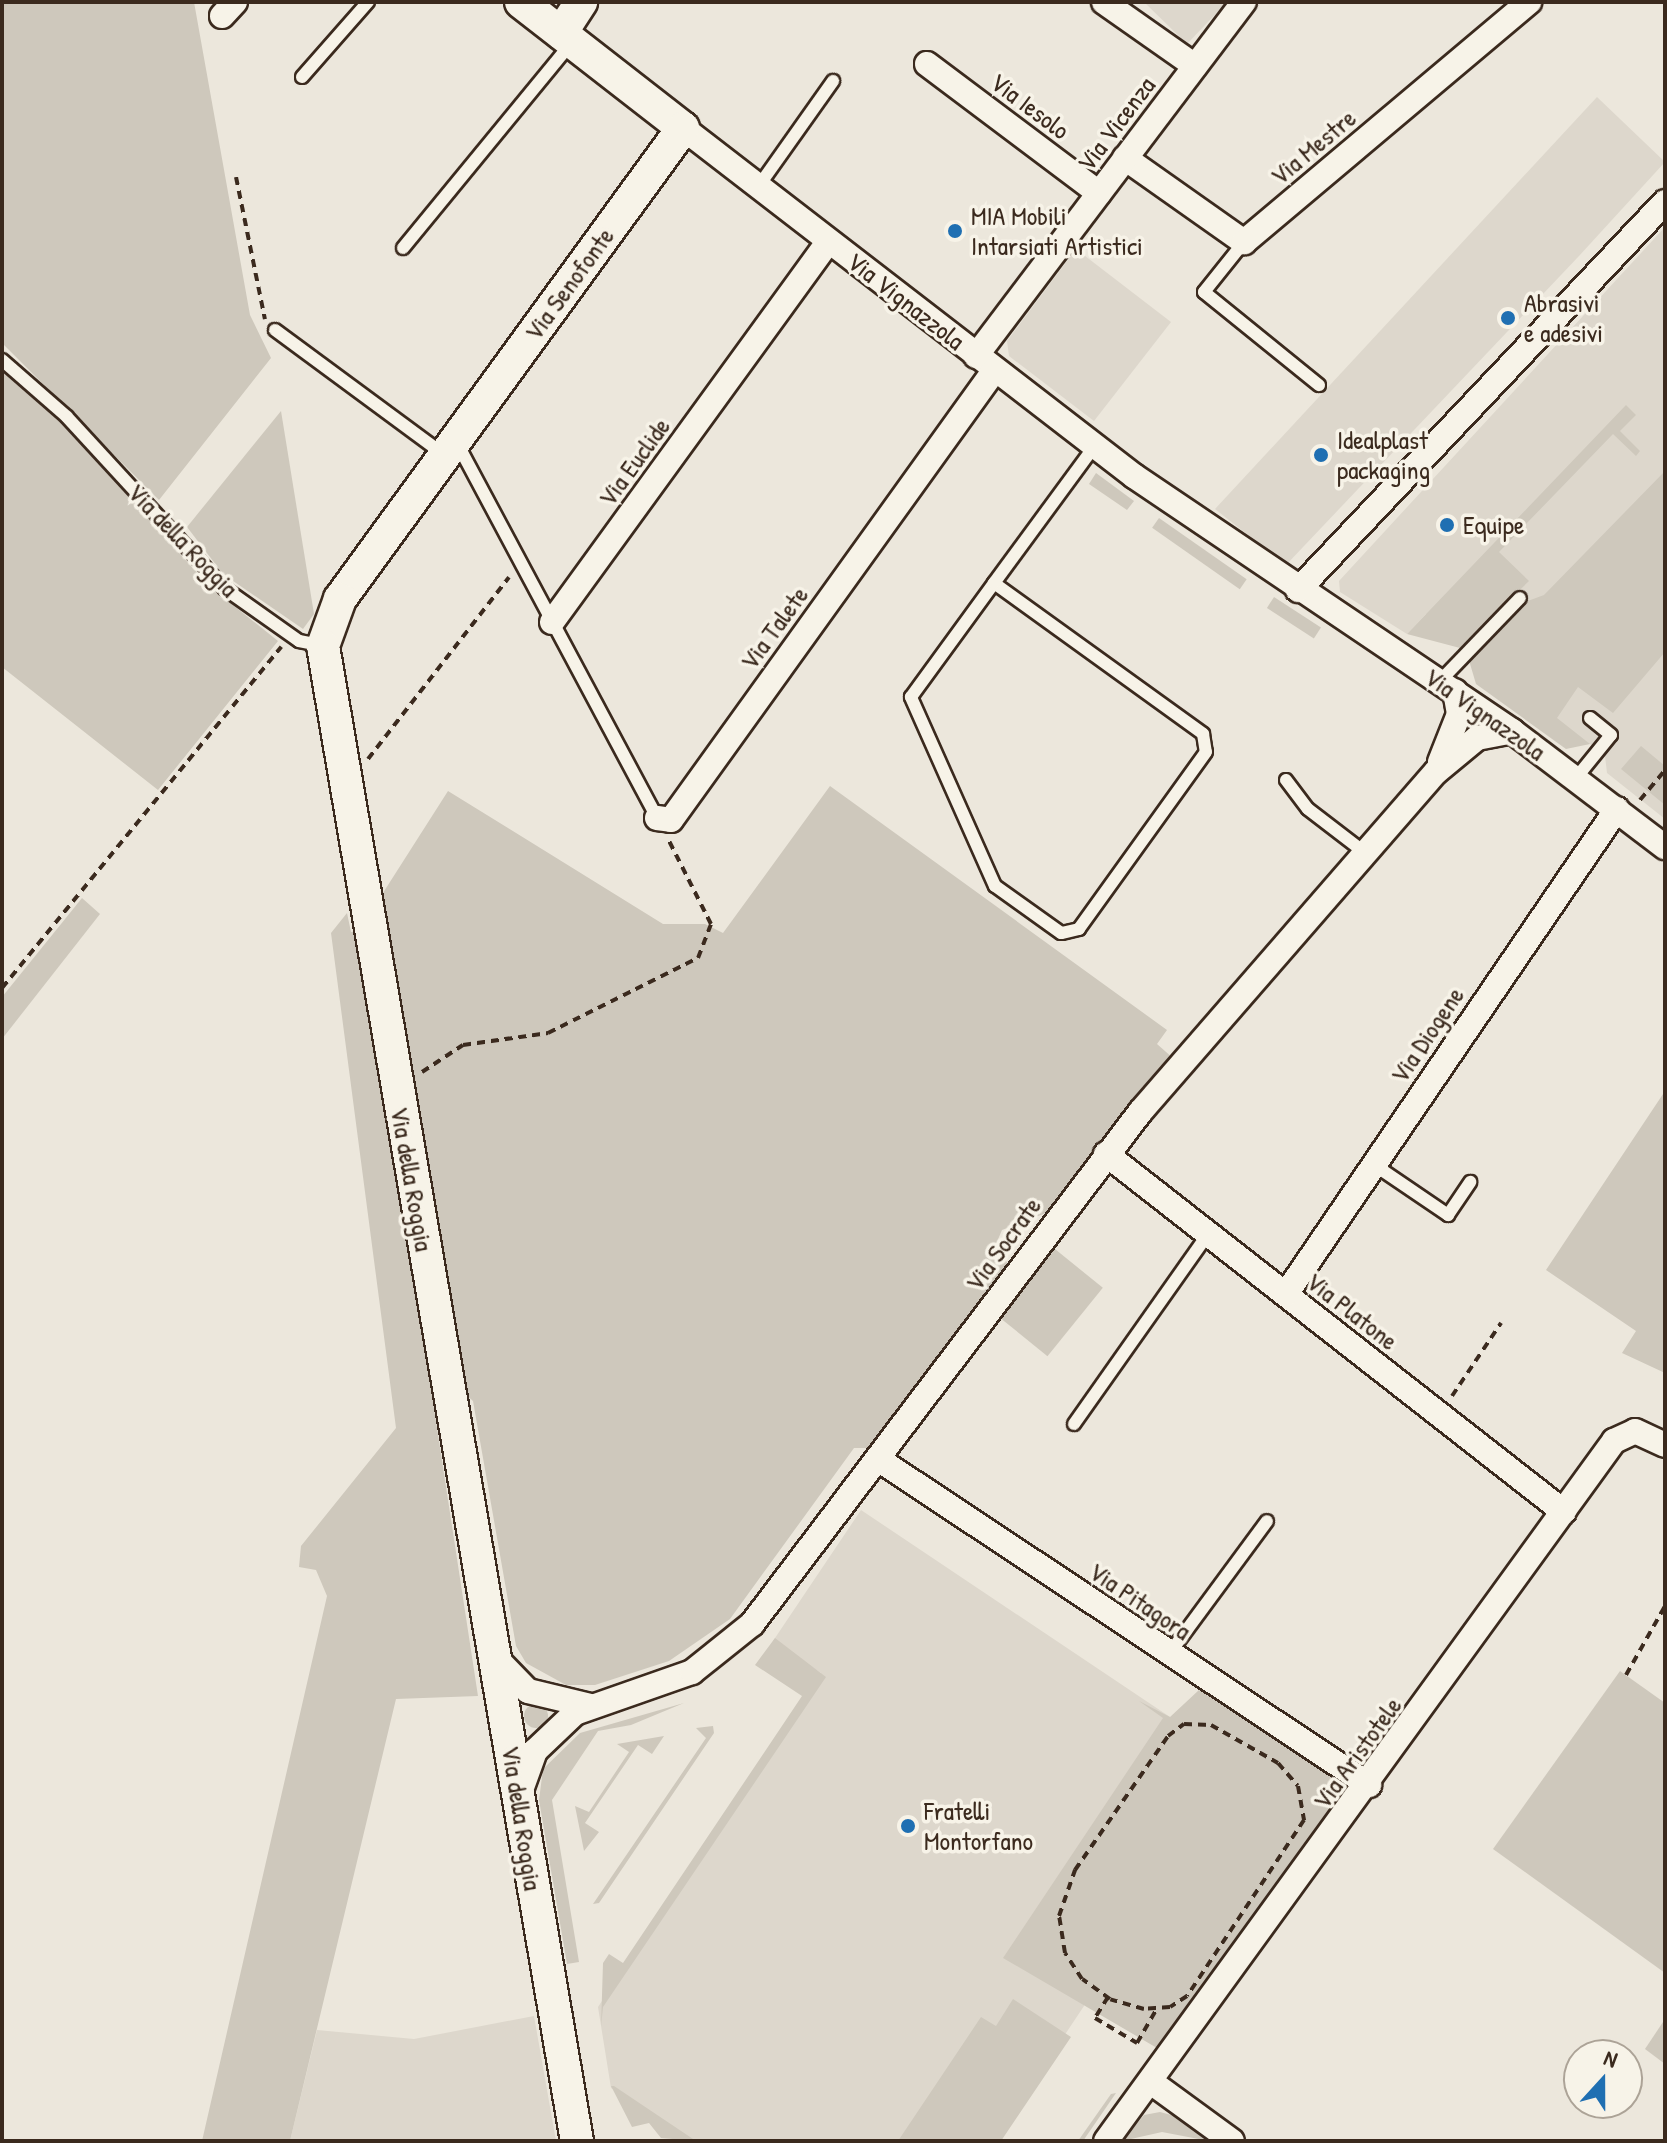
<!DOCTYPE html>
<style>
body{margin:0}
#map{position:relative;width:1667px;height:2143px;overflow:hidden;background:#ece7dc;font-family:"Patrick Hand",sans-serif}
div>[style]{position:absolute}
.built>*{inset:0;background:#ddd7cc}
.green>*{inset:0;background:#cec8bc;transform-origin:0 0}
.round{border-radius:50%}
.path>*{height:4px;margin-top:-2px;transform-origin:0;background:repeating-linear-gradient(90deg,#3b2a1e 0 8px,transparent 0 14px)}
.roads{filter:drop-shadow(2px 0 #3b2a1e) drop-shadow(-2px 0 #3b2a1e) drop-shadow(0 2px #3b2a1e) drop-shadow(0 -2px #3b2a1e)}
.lane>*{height:12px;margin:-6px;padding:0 6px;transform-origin:6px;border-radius:6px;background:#f7f3e8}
.street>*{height:24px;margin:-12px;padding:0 12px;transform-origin:12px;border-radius:12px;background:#f7f3e8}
.secondary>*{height:32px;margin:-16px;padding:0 16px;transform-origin:16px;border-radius:16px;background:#f7f3e8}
.dots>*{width:22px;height:22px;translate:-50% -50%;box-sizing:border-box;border:4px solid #f7f3e8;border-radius:50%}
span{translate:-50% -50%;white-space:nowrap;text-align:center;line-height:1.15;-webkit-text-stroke:7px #f7f3e8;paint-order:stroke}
.street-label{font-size:26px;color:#3b2a1e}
.poi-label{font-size:26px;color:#3b2a1e}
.left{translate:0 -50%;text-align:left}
.frame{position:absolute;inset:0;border:4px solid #3b2a1e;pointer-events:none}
.north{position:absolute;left:1563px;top:2039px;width:80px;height:80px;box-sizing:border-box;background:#f7f3e8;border:2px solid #aca397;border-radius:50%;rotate:21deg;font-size:22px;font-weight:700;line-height:32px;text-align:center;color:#3b2a1e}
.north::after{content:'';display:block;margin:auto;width:28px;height:36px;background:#1f6fb2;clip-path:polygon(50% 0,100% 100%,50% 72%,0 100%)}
</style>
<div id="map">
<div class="built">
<div style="clip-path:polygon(1144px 2px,1227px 2px,1187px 44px)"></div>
<div style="clip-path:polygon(1597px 97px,1665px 162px,1579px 256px,1286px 565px,1215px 509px)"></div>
<div style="clip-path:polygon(1665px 227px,1665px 819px,1607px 773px,1605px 756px,1590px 744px,1569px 746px,1492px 665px,1426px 614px,1407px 634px,1340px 592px,1339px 581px)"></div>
<div style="clip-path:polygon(1076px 249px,1171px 322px,1094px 421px,1009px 356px,1007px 341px)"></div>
<div style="clip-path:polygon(861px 1510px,1170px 1717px,1084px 2006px,994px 2141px,689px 2141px,611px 2088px,598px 2007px,821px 1673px,773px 1641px)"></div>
<div style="clip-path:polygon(534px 2016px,556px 2141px,290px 2141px,317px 2030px,414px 2039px)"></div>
</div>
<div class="green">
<div style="clip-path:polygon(2px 2px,194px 2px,250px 315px,271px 358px,159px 500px,2px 343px)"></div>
<div style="clip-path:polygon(2px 370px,67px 427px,208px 585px,278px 641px,158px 790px,2px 667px)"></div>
<div style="clip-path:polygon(1626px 405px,1636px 415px,1620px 431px,1640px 451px,1636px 456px,1613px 434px,1499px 552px,1529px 581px,1460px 648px,1407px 634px)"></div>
<div style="clip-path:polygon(281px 411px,314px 614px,303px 629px,223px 574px,187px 527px)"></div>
<div style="clip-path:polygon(1665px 471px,1665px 652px,1613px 713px,1578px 687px,1557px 718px,1590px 744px,1566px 749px,1476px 684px,1468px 657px,1525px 602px,1544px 595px)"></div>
<div style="clip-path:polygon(1096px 473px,1134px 501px,1127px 510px,1089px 484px)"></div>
<div style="left:1159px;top:518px;width:107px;height:12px;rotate:35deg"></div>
<div style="left:1274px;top:597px;width:56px;height:13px;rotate:33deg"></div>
<div style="clip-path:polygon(1641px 746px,1665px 766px,1665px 805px,1621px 769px)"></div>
<div style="clip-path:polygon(830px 786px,1167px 1030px,1157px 1044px,1174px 1059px,1046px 1213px,1002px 1230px,996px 1244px,1008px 1264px,970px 1320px,878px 1448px,854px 1448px,730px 1619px,669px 1661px,595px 1685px,566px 1685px,526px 1663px,516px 1646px,473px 1401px,463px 1392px,381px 896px,448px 791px,663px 924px,705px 924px,723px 933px)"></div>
<div style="clip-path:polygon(82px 898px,100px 914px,2px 1039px,2px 997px)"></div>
<div style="clip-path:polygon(347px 913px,351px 932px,361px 931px,478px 1696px,396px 1699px,290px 2141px,202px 2141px,327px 1596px,316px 1570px,299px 1567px,301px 1546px,396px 1428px,331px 933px)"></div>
<div style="clip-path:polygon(1665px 1091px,1665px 1373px,1622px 1353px,1636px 1331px,1546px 1270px)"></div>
<div style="left:1050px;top:1245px;width:68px;height:88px;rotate:39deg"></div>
<div style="clip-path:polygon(775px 1638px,826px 1677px,603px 2007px,601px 2027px,603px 1963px,609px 1954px,623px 1963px,802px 1696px,755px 1665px)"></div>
<div style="clip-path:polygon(1620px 1671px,1665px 1703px,1665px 1973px,1493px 1849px)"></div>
<div style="clip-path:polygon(1199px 1690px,1332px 1774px,1341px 1795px,1157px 2048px,1003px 1958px,1163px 1718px,1139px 1701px,1170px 1717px)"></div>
<div style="clip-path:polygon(684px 1703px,631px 1725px,598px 1731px,552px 1800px,579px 1962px,567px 1964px,539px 1800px,543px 1769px,580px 1733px)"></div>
<div class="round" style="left:524px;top:1704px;width:24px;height:24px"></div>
<div style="clip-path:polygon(713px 1726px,714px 1733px,599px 1903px,593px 1904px,706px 1738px,696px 1728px)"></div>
<div style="clip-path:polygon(1376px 1727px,1389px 1735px,1374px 1752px,1355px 1755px)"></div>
<div style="clip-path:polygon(664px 1736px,652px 1754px,638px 1745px,585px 1823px,599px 1832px,584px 1851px,575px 1806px,589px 1812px,629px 1752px,617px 1744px)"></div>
<div style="clip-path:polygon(1013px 1999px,1071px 2037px,1001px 2141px,898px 2141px,981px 2017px,996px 2026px)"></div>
<div style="clip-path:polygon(1665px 2019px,1665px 2064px,1645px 2049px)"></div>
<div style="clip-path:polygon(611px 2086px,614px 2086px,696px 2141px,661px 2138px,649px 2123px,632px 2127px)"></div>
<div style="clip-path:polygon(1116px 2093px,1083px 2141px,1078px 2141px,1111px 2094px)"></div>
<div style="clip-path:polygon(1160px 2112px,1175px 2116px,1209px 2141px,1162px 2132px,1122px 2141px,1144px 2115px)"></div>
</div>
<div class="path">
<div style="left:236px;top:177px;width:145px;rotate:78.5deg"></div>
<div style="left:368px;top:759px;width:230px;rotate:-52.2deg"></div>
<div style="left:1640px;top:800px;width:39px;rotate:-50deg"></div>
<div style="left:2px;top:988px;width:441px;rotate:-50.7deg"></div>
<div style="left:422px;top:1072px;width:49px;rotate:-33.4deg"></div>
<div style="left:463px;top:1045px;width:86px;rotate:-8deg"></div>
<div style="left:548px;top:1033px;width:168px;rotate:-26.6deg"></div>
<div style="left:698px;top:958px;width:36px;rotate:-69deg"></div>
<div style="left:711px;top:924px;width:93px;rotate:-116.8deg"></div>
<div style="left:1452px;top:1396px;width:88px;rotate:-56.1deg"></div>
<div style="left:1626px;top:1675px;width:79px;rotate:-60.5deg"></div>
<div style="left:1184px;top:1724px;width:27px;rotate:2deg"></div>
<div style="left:1211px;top:1725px;width:77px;rotate:29.6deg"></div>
<div style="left:1278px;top:1763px;width:30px;rotate:49deg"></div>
<div style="left:1298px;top:1786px;width:35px;rotate:80deg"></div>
<div style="left:1304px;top:1820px;width:211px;rotate:123.6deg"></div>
<div style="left:1187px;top:1996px;width:20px;rotate:147deg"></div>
<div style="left:1170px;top:2007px;width:26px;rotate:176deg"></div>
<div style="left:1144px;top:2009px;width:35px;rotate:-164deg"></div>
<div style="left:1110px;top:1999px;width:34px;rotate:-144deg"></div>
<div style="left:1082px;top:1979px;width:31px;rotate:-123deg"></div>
<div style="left:1065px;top:1953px;width:37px;rotate:-99deg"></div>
<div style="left:1059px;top:1916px;width:49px;rotate:-70.8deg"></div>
<div style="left:1075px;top:1870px;width:163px;rotate:-55.2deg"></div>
<div style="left:1168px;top:1736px;width:20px;rotate:-37deg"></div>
<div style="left:1108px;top:1997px;width:25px;rotate:122deg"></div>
<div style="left:1095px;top:2018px;width:49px;rotate:30.8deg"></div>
<div style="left:1137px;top:2043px;width:39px;rotate:-60deg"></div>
<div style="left:2px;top:2140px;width:1px;rotate:45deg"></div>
</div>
<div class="roads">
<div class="lane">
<div style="left:302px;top:77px;width:100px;rotate:-48.7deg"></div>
<div style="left:758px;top:187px;width:130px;rotate:-54.7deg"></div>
<div style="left:1244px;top:242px;width:64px;rotate:128.7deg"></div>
<div style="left:1204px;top:292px;width:148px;rotate:39deg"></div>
<div style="left:403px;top:248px;width:266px;rotate:-50.6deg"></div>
<div style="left:275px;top:330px;width:209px;rotate:36.4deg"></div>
<div style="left:2px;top:360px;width:86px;rotate:41.2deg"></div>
<div style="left:67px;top:417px;width:232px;rotate:47.4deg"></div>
<div style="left:224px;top:588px;width:92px;rotate:35.2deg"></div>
<div style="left:299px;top:641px;width:21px;rotate:11deg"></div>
<div style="left:457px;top:443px;width:425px;rotate:61.9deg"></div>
<div style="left:994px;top:583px;width:258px;rotate:35.8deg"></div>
<div style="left:1203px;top:734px;width:18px;rotate:81deg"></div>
<div style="left:1206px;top:752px;width:218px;rotate:125.7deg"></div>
<div style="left:1079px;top:929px;width:18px;rotate:167deg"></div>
<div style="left:1061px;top:933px;width:81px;rotate:-144.5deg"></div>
<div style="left:995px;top:886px;width:207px;rotate:-114deg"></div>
<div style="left:911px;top:697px;width:141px;rotate:-53.9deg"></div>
<div style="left:994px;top:583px;width:169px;rotate:-53.7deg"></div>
<div style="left:1440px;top:681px;width:115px;rotate:-46.1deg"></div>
<div style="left:1576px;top:778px;width:55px;rotate:-50.9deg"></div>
<div style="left:1611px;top:735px;width:27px;rotate:-141deg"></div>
<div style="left:1286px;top:780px;width:36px;rotate:53deg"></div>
<div style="left:1308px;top:809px;width:76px;rotate:37.5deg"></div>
<div style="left:1373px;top:1164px;width:91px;rotate:34.2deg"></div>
<div style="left:1448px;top:1215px;width:40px;rotate:-56deg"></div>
<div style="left:1074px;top:1424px;width:232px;rotate:-54.8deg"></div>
<div style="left:1169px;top:1654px;width:165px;rotate:-53.6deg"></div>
</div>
<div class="street">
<div style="left:1104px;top:2px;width:111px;rotate:35.1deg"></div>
<div style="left:222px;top:16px;width:19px;rotate:-47deg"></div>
<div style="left:927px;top:64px;width:215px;rotate:36.9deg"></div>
<div style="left:683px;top:128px;width:570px;rotate:37.65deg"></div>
<div style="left:1134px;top:476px;width:456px;rotate:34deg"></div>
<div style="left:1512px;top:731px;width:192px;rotate:37.2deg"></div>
<div style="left:1125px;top:158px;width:146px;rotate:35.2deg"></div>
<div style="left:1244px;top:242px;width:373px;rotate:-40.1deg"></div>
<div style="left:976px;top:356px;width:444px;rotate:-52.9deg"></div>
<div style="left:1298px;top:590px;width:534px;rotate:-46.59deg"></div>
<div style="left:552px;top:622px;width:470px;rotate:-54deg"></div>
<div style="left:1440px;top:762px;width:52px;rotate:-68.4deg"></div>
<div style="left:1459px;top:714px;width:23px;rotate:-100deg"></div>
<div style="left:657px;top:818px;width:14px;rotate:8deg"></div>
<div style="left:671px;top:820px;width:553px;rotate:-54.27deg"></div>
<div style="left:1106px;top:1154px;width:581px;rotate:38.01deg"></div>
<div style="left:1286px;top:1294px;width:587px;rotate:-55.69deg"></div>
<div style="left:881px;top:1461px;width:586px;rotate:33.58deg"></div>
<div style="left:495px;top:1657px;width:47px;rotate:45.9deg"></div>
<div style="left:528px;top:1691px;width:65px;rotate:13.4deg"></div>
<div style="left:520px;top:1793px;width:45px;rotate:-70.3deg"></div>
<div style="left:535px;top:1751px;width:55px;rotate:-43.5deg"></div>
<div style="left:575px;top:1713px;width:124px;rotate:-19.3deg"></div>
<div style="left:692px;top:1672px;width:77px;rotate:-38.7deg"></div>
<div style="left:752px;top:1624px;width:644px;rotate:-52.83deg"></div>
<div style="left:1141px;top:1111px;width:449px;rotate:-49deg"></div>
<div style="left:1436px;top:772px;width:53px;rotate:-39.7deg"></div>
<div style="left:1477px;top:738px;width:36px;rotate:-11deg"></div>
<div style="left:1151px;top:2082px;width:100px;rotate:36.1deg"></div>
<div style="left:1106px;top:2141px;width:865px;rotate:-54.03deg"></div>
<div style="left:1614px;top:1441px;width:23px;rotate:-25deg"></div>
<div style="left:1635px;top:1431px;width:33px;rotate:25deg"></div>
</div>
<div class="secondary">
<div style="left:521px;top:2px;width:205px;rotate:37.9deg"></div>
<div style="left:683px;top:128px;width:583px;rotate:126.06deg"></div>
<div style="left:340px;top:599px;width:50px;rotate:109.9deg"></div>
<div style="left:323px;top:646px;width:1516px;rotate:80.36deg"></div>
<div style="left:561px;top:33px;width:37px;rotate:-57deg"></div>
</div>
</div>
<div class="dots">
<div style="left:955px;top:231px;background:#1f6fb2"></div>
<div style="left:1508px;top:318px;background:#1f6fb2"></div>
<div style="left:1321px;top:455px;background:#1f6fb2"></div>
<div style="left:1447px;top:525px;background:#1f6fb2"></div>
<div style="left:908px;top:1826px;background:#1f6fb2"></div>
</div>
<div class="street-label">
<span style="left:1030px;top:106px;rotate:37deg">Via Iesolo</span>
<span style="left:1116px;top:124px;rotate:-53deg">Via Vicenza</span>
<span style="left:1313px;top:147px;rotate:-40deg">Via Mestre</span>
<span style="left:569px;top:284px;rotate:-54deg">Via Senofonte</span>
<span style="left:906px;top:301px;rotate:38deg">Via Vignazzola</span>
<span style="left:634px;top:462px;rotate:-54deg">Via Euclide</span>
<span style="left:183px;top:540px;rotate:46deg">Via della Roggia</span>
<span style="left:774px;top:628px;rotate:-54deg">Via Talete</span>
<span style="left:1485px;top:714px;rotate:35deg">Via Vignazzola</span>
<span style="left:1427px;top:1035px;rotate:-56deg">Via Diogene</span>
<span style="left:412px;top:1179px;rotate:80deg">Via della Roggia</span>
<span style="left:1003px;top:1244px;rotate:-54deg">Via Socrate</span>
<span style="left:1352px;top:1311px;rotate:38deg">Via Platone</span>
<span style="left:1140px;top:1601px;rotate:34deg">Via Pitagora</span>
<span style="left:1357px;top:1753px;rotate:-54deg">Via Aristotele</span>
<span style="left:522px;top:1818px;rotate:81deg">Via della Roggia</span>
</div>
<div class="poi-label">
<span class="left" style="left:971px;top:231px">MIA Mobili<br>Intarsiati Artistici</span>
<span class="left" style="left:1524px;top:318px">Abrasivi<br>e adesivi</span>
<span class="left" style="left:1337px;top:455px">Idealplast<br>packaging</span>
<span class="left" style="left:1463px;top:525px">Equipe</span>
<span class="left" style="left:924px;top:1826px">Fratelli<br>Montorfano</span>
</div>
<div class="frame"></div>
<div class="north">N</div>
</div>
